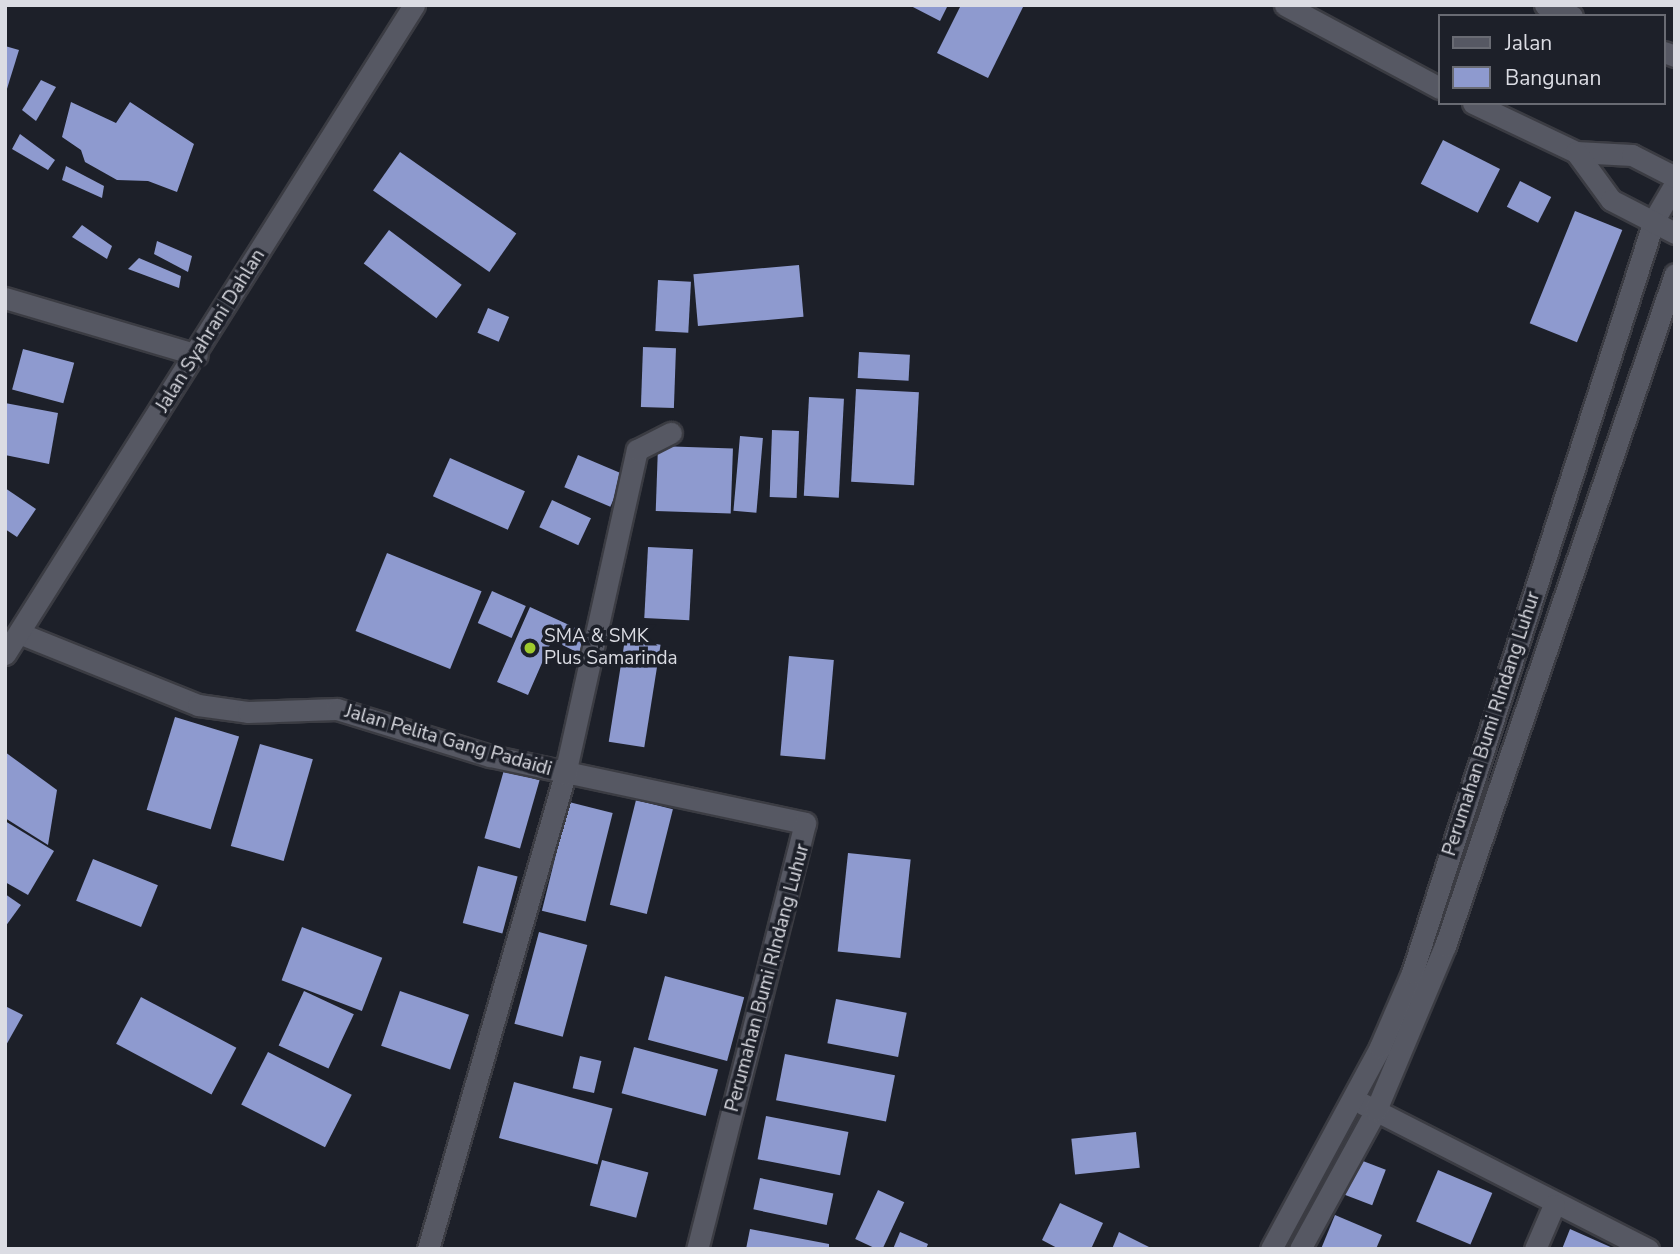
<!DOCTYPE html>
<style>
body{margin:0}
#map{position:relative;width:1680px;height:1254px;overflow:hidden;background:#1d2029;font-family:"Nunito Sans",sans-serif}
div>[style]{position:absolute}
.building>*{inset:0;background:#8e9acf;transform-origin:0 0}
.roads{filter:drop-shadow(2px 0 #3b3c43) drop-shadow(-2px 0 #3b3c43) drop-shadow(0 2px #3b3c43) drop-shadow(0 -2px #3b3c43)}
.service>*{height:21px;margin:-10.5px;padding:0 10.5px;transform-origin:10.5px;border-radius:10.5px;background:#565863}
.minor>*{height:21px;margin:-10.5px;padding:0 10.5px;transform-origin:10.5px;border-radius:10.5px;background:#565863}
.tertiary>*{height:21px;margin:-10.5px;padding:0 10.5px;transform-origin:10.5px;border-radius:10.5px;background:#565863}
.secondary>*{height:21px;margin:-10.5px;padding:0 10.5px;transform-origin:10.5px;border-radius:10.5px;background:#565863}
.dots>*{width:19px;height:19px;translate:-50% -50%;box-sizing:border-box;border:4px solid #1d2029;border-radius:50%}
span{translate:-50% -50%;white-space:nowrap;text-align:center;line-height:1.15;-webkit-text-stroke:7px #1d2029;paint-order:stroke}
.street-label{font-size:19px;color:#dbdce3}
.poi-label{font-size:19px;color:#dbdce3}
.left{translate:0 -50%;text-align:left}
.frame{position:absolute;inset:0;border:7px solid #dbdce3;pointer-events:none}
.legend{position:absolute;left:1438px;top:14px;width:228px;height:91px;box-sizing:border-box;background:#1d2029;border:2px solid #696b73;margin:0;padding:9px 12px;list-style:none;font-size:21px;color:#dbdce3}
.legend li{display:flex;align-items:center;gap:14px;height:35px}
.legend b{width:35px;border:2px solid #696b73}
</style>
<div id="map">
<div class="building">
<div style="clip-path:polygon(909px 5px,948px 5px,940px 21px)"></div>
<div style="clip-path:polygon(961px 5px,1024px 5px,988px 78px,937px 53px)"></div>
<div style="clip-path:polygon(5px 46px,19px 50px,6px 92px,5px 92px)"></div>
<div style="clip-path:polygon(41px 80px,56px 87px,36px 121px,22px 110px)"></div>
<div style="clip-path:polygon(71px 102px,116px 123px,130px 102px,194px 144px,177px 192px,148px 181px,117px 180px,85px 162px,81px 150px,62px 137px)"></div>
<div style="clip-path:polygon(20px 134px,55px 160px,48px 170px,12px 149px)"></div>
<div style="left:1443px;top:140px;width:64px;height:49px;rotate:27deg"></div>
<div style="left:400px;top:152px;width:142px;height:47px;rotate:35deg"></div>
<div style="clip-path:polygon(66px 166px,104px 186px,102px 198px,62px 180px)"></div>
<div style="left:1520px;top:181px;width:35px;height:29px;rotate:27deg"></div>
<div style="left:1575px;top:211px;width:51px;height:121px;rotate:22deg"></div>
<div style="clip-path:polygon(82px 225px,112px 246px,107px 259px,72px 237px)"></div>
<div style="left:389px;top:230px;width:91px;height:42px;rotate:37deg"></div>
<div style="clip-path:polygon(157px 241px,192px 256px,188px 272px,154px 254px)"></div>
<div style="clip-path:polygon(139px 258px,181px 276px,179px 288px,128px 269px)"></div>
<div style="left:799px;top:265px;width:52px;height:106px;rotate:85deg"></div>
<div style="left:658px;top:280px;width:33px;height:51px;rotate:3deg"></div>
<div style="left:488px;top:308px;width:23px;height:27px;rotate:23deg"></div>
<div style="left:643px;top:347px;width:33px;height:60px;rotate:2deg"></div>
<div style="left:23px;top:349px;width:53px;height:42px;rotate:15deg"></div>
<div style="left:859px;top:352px;width:51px;height:26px;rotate:3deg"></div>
<div style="left:856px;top:389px;width:63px;height:93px;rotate:3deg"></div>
<div style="left:809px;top:397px;width:35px;height:99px;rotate:3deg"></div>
<div style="clip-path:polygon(5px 403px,58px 413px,49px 464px,5px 455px)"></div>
<div style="left:772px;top:430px;width:27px;height:67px;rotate:2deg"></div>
<div style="left:740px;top:436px;width:23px;height:75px;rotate:5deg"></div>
<div style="left:658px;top:446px;width:75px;height:65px;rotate:2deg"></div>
<div style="left:578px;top:455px;width:50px;height:35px;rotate:23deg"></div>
<div style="left:450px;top:458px;width:82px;height:42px;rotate:24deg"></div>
<div style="clip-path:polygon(5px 488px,36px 509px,17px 537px,5px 529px)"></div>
<div style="left:552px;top:500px;width:43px;height:30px;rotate:25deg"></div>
<div style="left:648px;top:547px;width:45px;height:71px;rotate:3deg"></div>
<div style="left:387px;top:553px;width:102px;height:84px;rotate:22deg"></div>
<div style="left:492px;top:591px;width:37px;height:35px;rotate:24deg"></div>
<div style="clip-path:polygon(530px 607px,593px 636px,585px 656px,552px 640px,528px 695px,497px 682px)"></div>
<div style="left:625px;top:639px;width:36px;height:104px;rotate:9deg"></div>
<div style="left:789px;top:656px;width:45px;height:100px;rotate:5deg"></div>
<div style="left:175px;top:717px;width:67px;height:97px;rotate:17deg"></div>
<div style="left:260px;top:744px;width:55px;height:106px;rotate:16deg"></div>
<div style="clip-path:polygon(5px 752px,57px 790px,48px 845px,5px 818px)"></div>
<div style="left:504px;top:770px;width:37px;height:71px;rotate:16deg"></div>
<div style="left:636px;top:800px;width:38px;height:108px;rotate:14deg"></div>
<div style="left:569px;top:802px;width:45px;height:112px;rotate:14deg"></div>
<div style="clip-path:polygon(5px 821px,54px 851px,28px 895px,5px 882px)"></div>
<div style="left:848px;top:853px;width:63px;height:99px;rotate:6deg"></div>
<div style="left:93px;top:859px;width:70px;height:45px;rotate:22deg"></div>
<div style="left:478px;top:866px;width:41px;height:59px;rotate:15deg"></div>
<div style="clip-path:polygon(5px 894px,21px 905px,5px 927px)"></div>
<div style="left:302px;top:927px;width:86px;height:57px;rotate:21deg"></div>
<div style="left:539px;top:932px;width:50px;height:95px;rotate:15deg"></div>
<div style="left:665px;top:976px;width:82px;height:66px;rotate:15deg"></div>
<div style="left:304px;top:991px;width:55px;height:60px;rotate:25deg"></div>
<div style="left:400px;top:991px;width:73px;height:58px;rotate:19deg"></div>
<div style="left:141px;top:997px;width:108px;height:53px;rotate:28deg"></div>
<div style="left:836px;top:999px;width:72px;height:45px;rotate:11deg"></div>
<div style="clip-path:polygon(5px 1006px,23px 1015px,5px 1047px)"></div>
<div style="left:634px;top:1047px;width:87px;height:48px;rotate:15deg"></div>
<div style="left:268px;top:1052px;width:94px;height:59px;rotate:27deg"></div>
<div style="left:785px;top:1054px;width:112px;height:47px;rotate:11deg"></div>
<div style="left:580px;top:1056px;width:22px;height:33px;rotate:13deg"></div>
<div style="left:514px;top:1082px;width:102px;height:58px;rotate:15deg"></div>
<div style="left:766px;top:1116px;width:84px;height:44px;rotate:11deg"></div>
<div style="left:1136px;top:1132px;width:36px;height:65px;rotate:84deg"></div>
<div style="left:1355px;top:1158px;width:33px;height:38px;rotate:21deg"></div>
<div style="left:602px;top:1160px;width:48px;height:47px;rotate:15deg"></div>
<div style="left:1438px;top:1170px;width:59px;height:56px;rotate:23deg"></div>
<div style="left:760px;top:1178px;width:75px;height:32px;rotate:12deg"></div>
<div style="left:878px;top:1190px;width:29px;height:54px;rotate:25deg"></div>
<div style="clip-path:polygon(1060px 1203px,1103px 1223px,1091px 1249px,1059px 1249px,1042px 1240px)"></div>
<div style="clip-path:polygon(1335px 1215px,1382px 1235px,1376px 1249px,1321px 1249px)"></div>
<div style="clip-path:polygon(750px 1229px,829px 1244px,829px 1249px,746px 1249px)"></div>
<div style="clip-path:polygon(1570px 1229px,1615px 1249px,1562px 1249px)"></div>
<div style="clip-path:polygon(900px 1232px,928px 1244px,926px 1249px,893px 1249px)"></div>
<div style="clip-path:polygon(1119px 1232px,1153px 1249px,1112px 1249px)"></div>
</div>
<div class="roads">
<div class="service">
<div style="left:1545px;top:5px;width:29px;rotate:22deg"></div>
<div style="left:1664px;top:52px;width:12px;rotate:20deg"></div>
<div style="left:5px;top:298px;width:200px;rotate:16.5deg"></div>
</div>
<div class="minor">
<div style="left:19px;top:633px;width:193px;rotate:21.9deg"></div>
<div style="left:198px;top:705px;width:50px;rotate:8deg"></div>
<div style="left:248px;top:712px;width:89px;rotate:-1.9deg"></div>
<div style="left:337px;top:709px;width:160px;rotate:17.1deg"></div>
<div style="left:490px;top:756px;width:322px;rotate:12deg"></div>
<div style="left:805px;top:823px;width:439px;rotate:104.2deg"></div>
<div style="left:1363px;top:1104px;width:320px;rotate:27deg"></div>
<div style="left:428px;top:1249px;width:494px;rotate:-73.9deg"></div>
<div style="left:565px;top:774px;width:332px;rotate:-77.5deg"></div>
<div style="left:637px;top:450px;width:38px;rotate:-27deg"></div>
<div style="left:1271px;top:1249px;width:230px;rotate:-61.6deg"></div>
<div style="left:1380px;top:1047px;width:81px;rotate:-66.6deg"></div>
<div style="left:1412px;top:973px;width:791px;rotate:-72.18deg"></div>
<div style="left:1654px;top:220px;width:42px;rotate:-59.7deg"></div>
<div style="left:1300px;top:1249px;width:158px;rotate:-61.3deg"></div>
<div style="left:1376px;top:1110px;width:178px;rotate:-67.2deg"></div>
<div style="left:1445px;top:946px;width:710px;rotate:-71.11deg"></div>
<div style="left:1535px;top:1249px;width:48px;rotate:-66.6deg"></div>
</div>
<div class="tertiary">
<div style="left:5px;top:654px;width:767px;rotate:-57.78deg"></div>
</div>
<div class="secondary">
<div style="left:1285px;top:5px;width:176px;rotate:28.2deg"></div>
<div style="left:1473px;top:103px;width:114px;rotate:25.4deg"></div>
<div style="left:1576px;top:152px;width:56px;rotate:3.1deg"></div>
<div style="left:1632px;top:155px;width:48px;rotate:27.1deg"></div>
<div style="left:1576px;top:152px;width:59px;rotate:53.9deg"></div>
<div style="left:1611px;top:200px;width:72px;rotate:27.3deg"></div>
</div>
</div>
<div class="dots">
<div style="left:530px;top:648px;background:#9fca2d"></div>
</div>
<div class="street-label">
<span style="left:211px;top:331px;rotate:-58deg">Jalan Syahrani Dahlan</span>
<span style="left:1492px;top:724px;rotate:-72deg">Perumahan Bumi RIndang Luhur</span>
<span style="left:448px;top:741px;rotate:16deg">Jalan Pelita Gang Padaidi</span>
<span style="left:768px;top:978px;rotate:-75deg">Perumahan Bumi RIndang Luhur</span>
</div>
<div class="poi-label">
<span class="left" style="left:544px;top:648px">SMA &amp; SMK<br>Plus Samarinda</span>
</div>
<div class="frame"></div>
<ul class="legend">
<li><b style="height:9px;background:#565863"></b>Jalan</li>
<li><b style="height:19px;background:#8e9acf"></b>Bangunan</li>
</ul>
</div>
